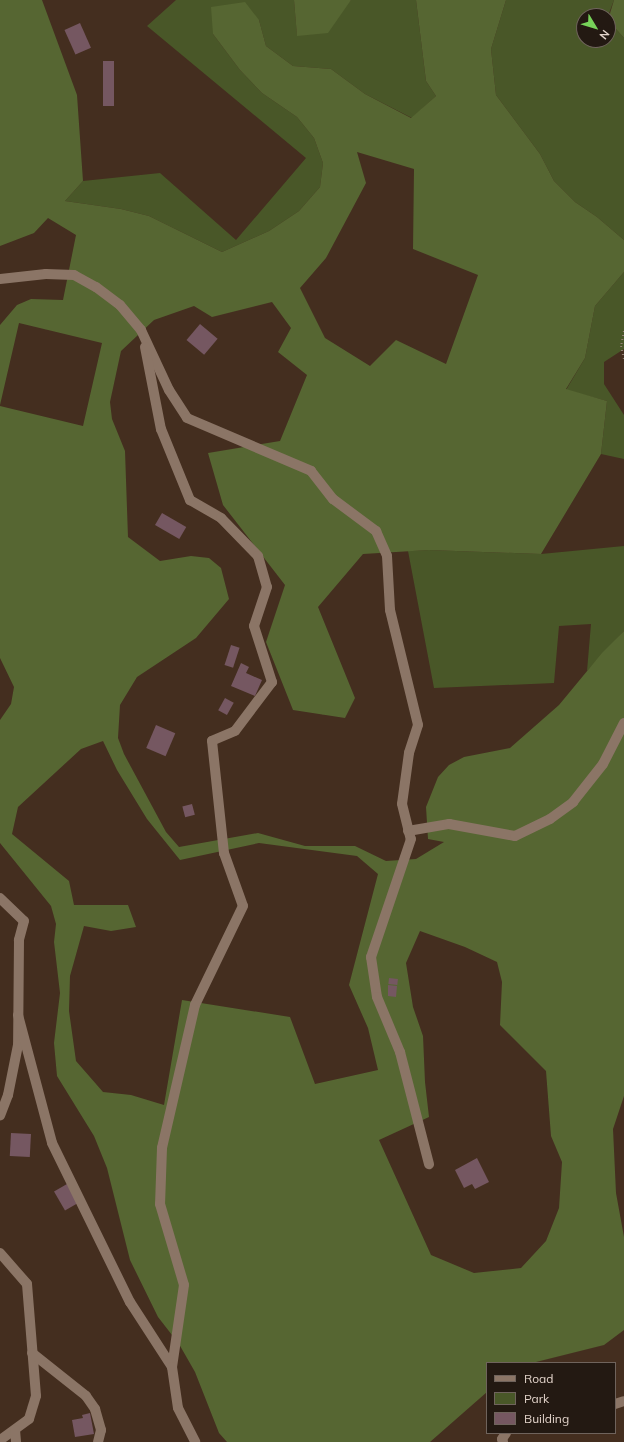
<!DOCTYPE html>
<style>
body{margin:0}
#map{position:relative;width:624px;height:1442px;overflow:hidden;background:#442e1f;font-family:Mulish,sans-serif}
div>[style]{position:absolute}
.green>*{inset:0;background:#495728}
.forest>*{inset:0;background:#566632}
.building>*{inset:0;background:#755761;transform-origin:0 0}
.path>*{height:2px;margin-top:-1px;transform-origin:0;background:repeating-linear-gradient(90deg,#928074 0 1px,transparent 0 4px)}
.minor>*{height:10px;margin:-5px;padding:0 5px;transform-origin:5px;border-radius:5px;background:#8b7566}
span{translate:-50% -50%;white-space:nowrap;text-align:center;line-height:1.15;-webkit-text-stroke:3px #231912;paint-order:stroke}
.legend{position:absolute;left:486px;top:1362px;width:130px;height:72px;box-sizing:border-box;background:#231912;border:1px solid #6f635c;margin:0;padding:5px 7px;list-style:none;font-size:12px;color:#e2d3ca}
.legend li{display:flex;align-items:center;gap:8px;height:20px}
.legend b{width:20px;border:1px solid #6f635c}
.north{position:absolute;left:576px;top:8px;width:40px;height:40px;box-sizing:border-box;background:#231912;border:1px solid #6f635c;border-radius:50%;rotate:128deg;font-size:11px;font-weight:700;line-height:16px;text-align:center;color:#e2d3ca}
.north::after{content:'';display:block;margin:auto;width:14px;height:18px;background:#77d259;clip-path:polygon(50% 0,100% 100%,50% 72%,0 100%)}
</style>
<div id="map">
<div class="green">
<div style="clip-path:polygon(176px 0,294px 0,297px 35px,347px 4px,351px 0,416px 0,426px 81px,436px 96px,412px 118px,365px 94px,331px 69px,293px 66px,266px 46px,259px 20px,213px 34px,240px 70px,262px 93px,297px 117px,314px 138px,323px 163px,320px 187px,299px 211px,269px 231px,222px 252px,149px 216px,121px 209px,65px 201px,83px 181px,160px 173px,236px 240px,306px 158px,147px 26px)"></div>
<div style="clip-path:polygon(506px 0,614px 0,608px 16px,584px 16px,584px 40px,608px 40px,608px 20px,624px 38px,624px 240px,597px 217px,575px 202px,554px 181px,540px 154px,496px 95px,491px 49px)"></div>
<div style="clip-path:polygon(624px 272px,624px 349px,604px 362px,604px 384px,624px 415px,624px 459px,601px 454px,607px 401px,566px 390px,585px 358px,595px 306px)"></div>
<div style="clip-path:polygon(624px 546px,624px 631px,587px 671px,591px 624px,559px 626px,554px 683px,434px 688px,408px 551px,429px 550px,541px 554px)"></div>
</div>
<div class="forest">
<div style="clip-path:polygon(evenodd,0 0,42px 0,77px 95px,83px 181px,65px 201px,121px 209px,149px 216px,222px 252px,269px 231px,299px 211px,320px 187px,323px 163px,314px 138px,297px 117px,262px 93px,240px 70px,213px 34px,211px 7px,245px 2px,259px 20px,266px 46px,293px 66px,331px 69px,365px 94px,411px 118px,436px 96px,426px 81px,416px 0,506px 0,491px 49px,496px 95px,540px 154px,554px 181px,575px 202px,597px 217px,624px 240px,624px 272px,595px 306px,585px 358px,566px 389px,607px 401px,601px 454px,541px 554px,429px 550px,363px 554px,318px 607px,355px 698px,345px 718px,293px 710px,266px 642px,285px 585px,223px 505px,208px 453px,280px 441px,307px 375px,278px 352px,291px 328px,272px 302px,212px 317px,194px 306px,154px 320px,121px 351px,110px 402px,112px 419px,125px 451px,128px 537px,160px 561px,191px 556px,209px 558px,221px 568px,229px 599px,196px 638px,137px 677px,120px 705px,118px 738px,124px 754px,166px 832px,179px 847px,258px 833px,305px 846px,355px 846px,386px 861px,416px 859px,444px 842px,428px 839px,426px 807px,438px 777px,449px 765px,464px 757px,510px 748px,559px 705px,602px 653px,624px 631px,624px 1096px,613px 1129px,616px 1193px,624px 1237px,624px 1330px,604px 1345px,532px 1363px,487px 1363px,487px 1392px,430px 1442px,227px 1442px,219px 1433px,195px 1372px,179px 1344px,158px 1317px,130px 1260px,107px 1168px,94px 1136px,57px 1076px,54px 1043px,60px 993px,54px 942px,56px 924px,51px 906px,0 843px,0 720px,11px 704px,14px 687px,0 658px,0 406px,83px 426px,102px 343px,19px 323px,0 405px,0 325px,17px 305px,31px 299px,63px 300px,76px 235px,48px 218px,34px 233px,0 246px,0 0,357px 152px,414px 169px,413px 249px,478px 275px,446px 364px,396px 340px,370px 366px,325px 338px,300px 288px,326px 258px,366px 183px,357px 152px,0 0,103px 741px,117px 770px,147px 819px,180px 860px,259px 843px,357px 856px,378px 874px,349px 985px,368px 1028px,378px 1070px,315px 1084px,290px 1017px,182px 1000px,164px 1105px,131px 1095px,103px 1092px,76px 1061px,69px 1011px,70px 976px,84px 926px,111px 931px,136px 927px,128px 905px,74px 905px,69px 881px,12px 834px,18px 807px,81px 749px,103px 741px,0 0,420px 931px,465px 947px,497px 962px,502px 982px,500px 1025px,546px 1071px,551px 1136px,562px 1162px,559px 1208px,546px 1241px,521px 1268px,474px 1273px,431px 1255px,379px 1140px,429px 1117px,425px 1082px,423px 1036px,413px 1007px,406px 963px,420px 931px)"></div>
<div style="clip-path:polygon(294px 0,351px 0,328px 33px,297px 36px)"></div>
<div style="clip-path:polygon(614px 0,624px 0,624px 38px,608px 20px)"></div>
</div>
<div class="building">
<div style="left:80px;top:23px;width:27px;height:17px;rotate:66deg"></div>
<div style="left:103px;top:61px;width:11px;height:45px"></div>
<div style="left:200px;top:324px;width:23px;height:21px;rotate:40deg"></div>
<div style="left:162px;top:513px;width:28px;height:14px;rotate:30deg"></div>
<div style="left:231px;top:645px;width:9px;height:21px;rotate:18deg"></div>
<div style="clip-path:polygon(241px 663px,249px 667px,246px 673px,262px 680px,255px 696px,231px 686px)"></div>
<div style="left:225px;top:698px;width:10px;height:14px;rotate:29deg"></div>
<div style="left:156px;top:725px;width:21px;height:25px;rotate:23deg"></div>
<div style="left:192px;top:804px;width:11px;height:10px;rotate:75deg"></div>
<div style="left:389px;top:978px;width:9px;height:6px;rotate:6deg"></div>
<div style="clip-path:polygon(388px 985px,397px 986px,396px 997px,388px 996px)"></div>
<div style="left:11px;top:1133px;width:20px;height:23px;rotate:3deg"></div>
<div style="clip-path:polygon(477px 1158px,489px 1182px,475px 1189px,472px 1184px,464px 1188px,455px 1170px)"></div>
<div style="left:67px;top:1184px;width:22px;height:15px;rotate:60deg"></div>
<div style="clip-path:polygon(90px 1413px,94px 1434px,75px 1437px,72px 1420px,83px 1418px,82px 1415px)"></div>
</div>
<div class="path">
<div style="left:624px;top:331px;width:15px;rotate:101deg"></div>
<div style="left:621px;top:346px;width:13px;rotate:77deg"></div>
</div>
<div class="minor">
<div style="left:0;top:279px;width:46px;rotate:-6.2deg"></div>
<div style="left:46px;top:274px;width:28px;rotate:2deg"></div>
<div style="left:74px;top:275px;width:25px;rotate:29deg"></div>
<div style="left:96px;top:287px;width:30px;rotate:37deg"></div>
<div style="left:120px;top:305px;width:33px;rotate:50deg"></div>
<div style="left:141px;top:330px;width:66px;rotate:65deg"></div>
<div style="left:169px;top:390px;width:33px;rotate:57deg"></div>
<div style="left:187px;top:418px;width:135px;rotate:23.1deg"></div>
<div style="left:311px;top:471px;width:36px;rotate:52deg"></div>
<div style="left:333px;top:499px;width:54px;rotate:36.7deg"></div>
<div style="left:376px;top:531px;width:27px;rotate:66deg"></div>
<div style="left:387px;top:556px;width:54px;rotate:86.8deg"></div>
<div style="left:390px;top:610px;width:118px;rotate:76.3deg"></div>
<div style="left:418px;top:725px;width:29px;rotate:108deg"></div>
<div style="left:409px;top:753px;width:51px;rotate:97.8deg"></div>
<div style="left:402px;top:804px;width:36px;rotate:76deg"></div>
<div style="left:411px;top:839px;width:125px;rotate:108.7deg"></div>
<div style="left:371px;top:957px;width:40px;rotate:81.5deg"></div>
<div style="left:377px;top:997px;width:60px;rotate:67.3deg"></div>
<div style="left:400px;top:1052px;width:116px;rotate:75.5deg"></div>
<div style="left:145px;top:347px;width:84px;rotate:79deg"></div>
<div style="left:161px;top:429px;width:77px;rotate:67.8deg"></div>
<div style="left:190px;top:500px;width:36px;rotate:30deg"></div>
<div style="left:221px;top:518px;width:53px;rotate:45.8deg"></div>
<div style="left:258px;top:556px;width:32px;rotate:74deg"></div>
<div style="left:267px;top:587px;width:41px;rotate:108.4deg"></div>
<div style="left:254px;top:626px;width:59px;rotate:72.2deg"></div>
<div style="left:272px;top:682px;width:61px;rotate:127.1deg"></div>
<div style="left:235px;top:731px;width:25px;rotate:157deg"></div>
<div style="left:212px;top:741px;width:113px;rotate:83.9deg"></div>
<div style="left:224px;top:853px;width:56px;rotate:70.3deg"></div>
<div style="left:243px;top:906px;width:110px;rotate:115.9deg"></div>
<div style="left:195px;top:1005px;width:147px;rotate:103deg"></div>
<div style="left:162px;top:1148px;width:56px;rotate:92deg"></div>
<div style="left:160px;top:1204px;width:84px;rotate:73.5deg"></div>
<div style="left:184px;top:1285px;width:83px;rotate:98.3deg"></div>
<div style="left:408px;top:831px;width:42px;rotate:-9.7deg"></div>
<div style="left:449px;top:824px;width:67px;rotate:10.3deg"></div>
<div style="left:515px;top:836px;width:39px;rotate:-26deg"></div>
<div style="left:550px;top:819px;width:29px;rotate:-36deg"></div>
<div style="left:573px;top:802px;width:48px;rotate:-51.7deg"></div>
<div style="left:603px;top:764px;width:46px;rotate:-62.9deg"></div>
<div style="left:0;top:898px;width:33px;rotate:44deg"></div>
<div style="left:24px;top:921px;width:20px;rotate:105deg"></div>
<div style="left:19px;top:940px;width:105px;rotate:90.5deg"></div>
<div style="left:18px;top:1045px;width:51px;rotate:101.3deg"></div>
<div style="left:8px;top:1095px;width:22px;rotate:111deg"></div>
<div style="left:18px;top:1015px;width:132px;rotate:75.1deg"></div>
<div style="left:52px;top:1143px;width:177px;rotate:63.9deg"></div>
<div style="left:130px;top:1302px;width:77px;rotate:57.1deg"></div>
<div style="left:172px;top:1367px;width:41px;rotate:81.7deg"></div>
<div style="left:178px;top:1408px;width:38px;rotate:63deg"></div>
<div style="left:0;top:1253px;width:41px;rotate:48.9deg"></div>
<div style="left:27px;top:1284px;width:112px;rotate:85.4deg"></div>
<div style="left:36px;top:1396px;width:24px;rotate:107deg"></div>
<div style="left:29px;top:1419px;width:36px;rotate:144deg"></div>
<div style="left:32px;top:1353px;width:69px;rotate:38.5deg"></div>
<div style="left:86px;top:1396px;width:16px;rotate:55deg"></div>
<div style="left:95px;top:1409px;width:22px;rotate:74deg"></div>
<div style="left:101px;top:1430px;width:12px;rotate:104deg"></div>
<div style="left:615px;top:1404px;width:9px;rotate:-18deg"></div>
<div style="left:15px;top:1430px;width:12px;rotate:85deg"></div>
<div style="left:503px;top:1442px;width:3px;rotate:-108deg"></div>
<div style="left:502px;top:1439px;width:7px;rotate:-56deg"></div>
</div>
<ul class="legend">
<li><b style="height:5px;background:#8b7566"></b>Road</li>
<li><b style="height:11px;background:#495728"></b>Park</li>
<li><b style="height:11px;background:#755761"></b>Building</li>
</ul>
<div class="north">N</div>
</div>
